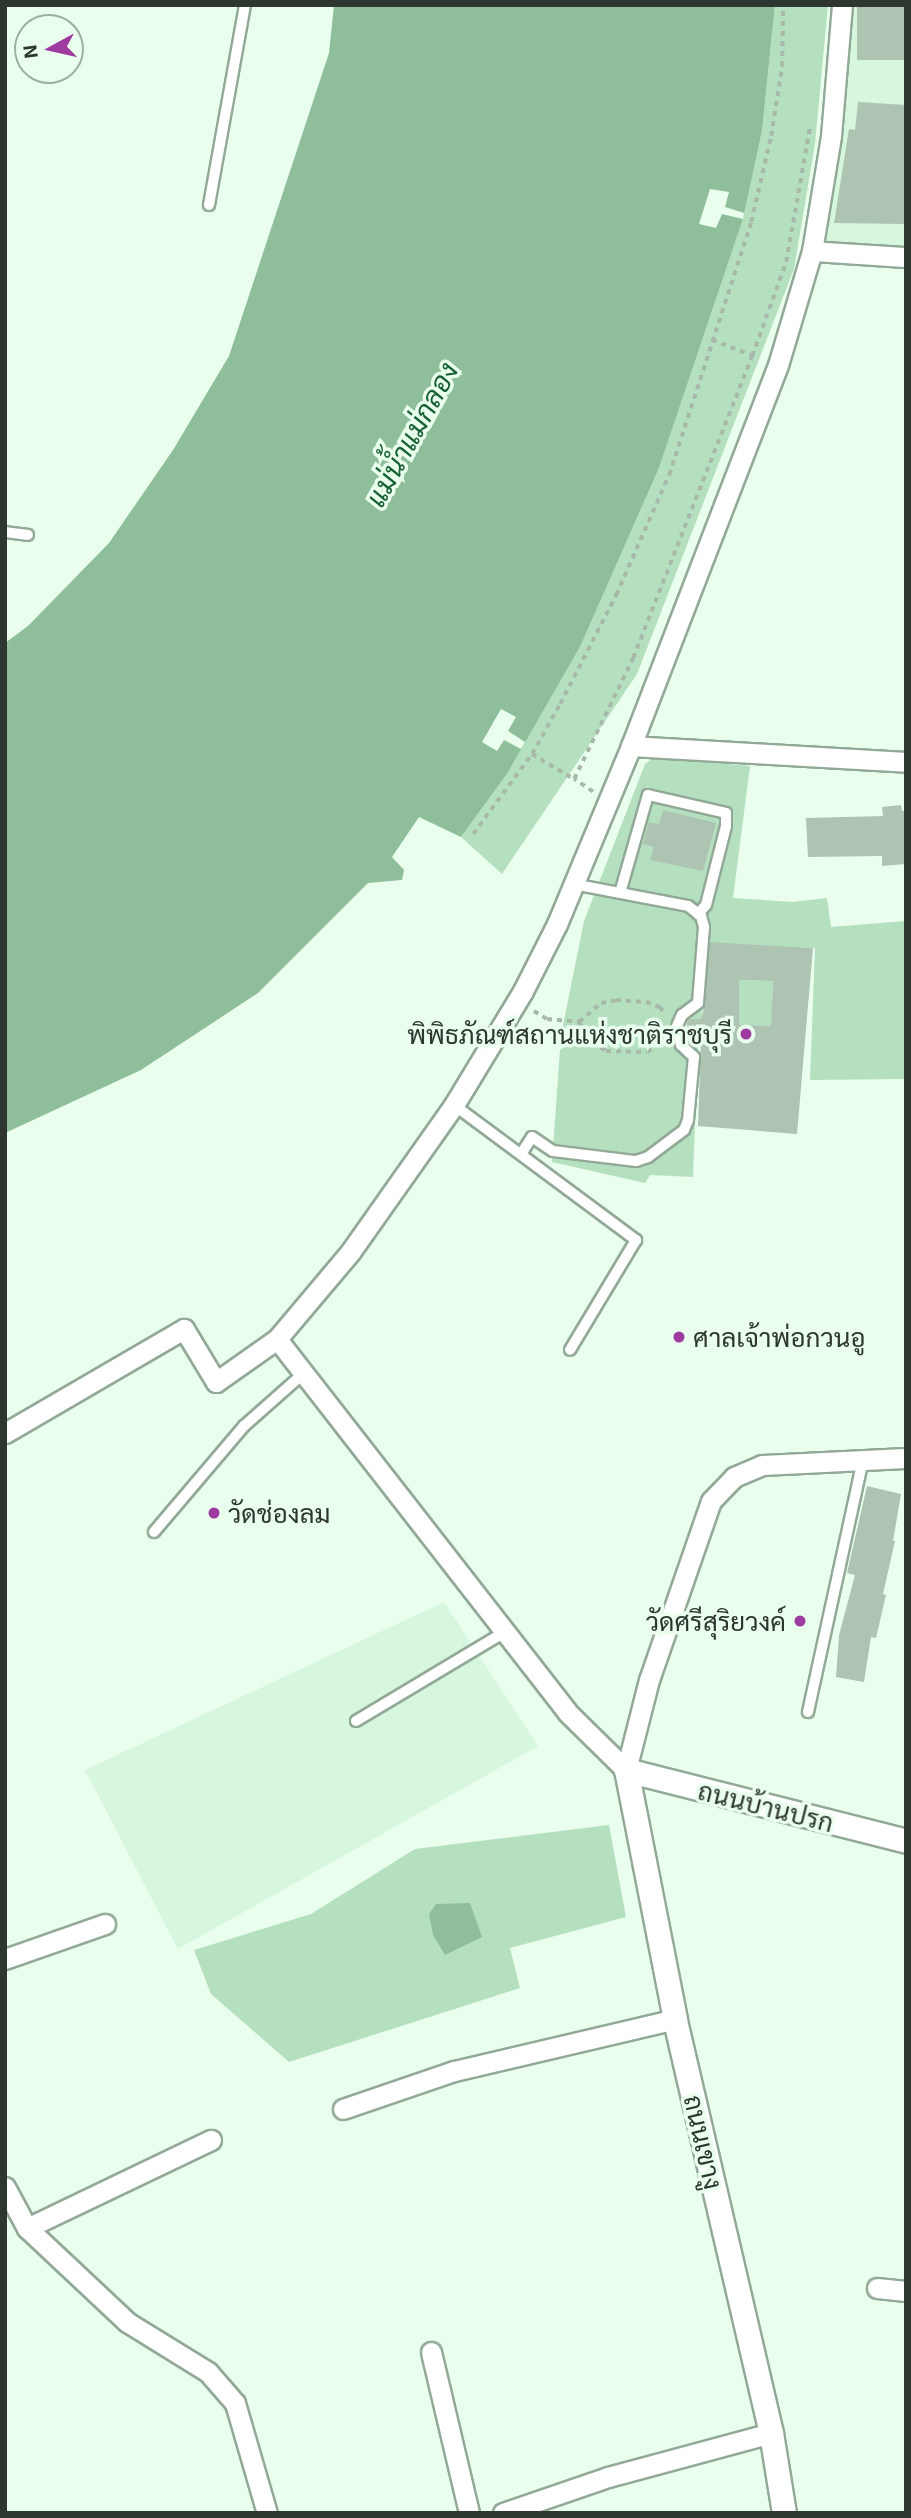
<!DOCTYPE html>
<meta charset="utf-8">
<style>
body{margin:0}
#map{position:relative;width:911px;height:2518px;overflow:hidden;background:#eafeee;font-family:"Exo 2",Sarabun,sans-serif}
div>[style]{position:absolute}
.built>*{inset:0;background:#d6f6dd}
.green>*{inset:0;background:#b5e0bf;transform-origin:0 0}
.water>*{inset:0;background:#8ebe9a}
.pier>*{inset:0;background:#eafeee}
.building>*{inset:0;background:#acc4b1;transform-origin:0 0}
.path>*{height:3.5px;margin-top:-1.75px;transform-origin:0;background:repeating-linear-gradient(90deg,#a7b8ab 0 5px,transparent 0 10px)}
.roads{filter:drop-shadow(2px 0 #92a997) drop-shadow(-2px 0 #92a997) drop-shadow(0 2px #92a997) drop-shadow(0 -2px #92a997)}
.service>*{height:10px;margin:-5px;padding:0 5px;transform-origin:5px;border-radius:5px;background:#fff}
.minor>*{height:19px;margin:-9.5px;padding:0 9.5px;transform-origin:9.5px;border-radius:9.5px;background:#fff}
.tertiary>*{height:23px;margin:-11.5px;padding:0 11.5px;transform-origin:11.5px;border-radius:11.5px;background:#fff}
.dots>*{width:19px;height:19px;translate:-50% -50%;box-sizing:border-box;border:4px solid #eafeee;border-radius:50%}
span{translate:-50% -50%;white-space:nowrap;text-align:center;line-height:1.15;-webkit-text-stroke:7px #eafeee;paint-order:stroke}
.poi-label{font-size:26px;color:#2d372f}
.right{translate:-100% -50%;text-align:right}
.left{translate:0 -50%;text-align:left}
.street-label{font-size:26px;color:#2d372f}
.water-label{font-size:28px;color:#186134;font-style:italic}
.frame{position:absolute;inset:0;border:7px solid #2d372f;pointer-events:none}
.north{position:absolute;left:14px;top:14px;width:70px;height:70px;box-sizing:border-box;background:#eafeee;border:2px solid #9eaea2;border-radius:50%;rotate:262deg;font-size:19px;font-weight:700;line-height:28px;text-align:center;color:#2d372f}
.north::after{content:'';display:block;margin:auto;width:24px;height:32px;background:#9d3ba1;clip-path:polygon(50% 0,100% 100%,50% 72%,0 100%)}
</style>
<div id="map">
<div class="built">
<div style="clip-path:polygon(848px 5px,906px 5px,906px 251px,824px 245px)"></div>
<div style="clip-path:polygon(444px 1602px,538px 1746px,178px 1949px,85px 1770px)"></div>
</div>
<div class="green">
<div style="clip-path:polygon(775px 5px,828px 5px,815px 144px,794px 269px,637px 674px,502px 874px,461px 837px,507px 774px,580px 647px,659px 468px,743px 219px,762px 131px)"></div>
<div style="clip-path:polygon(654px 757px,750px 766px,733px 898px,792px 902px,827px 898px,831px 927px,906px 921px,906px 1079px,810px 1080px,815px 948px,714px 943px,701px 1019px,684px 1020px,683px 1045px,698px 1043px,693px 1177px,650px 1175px,645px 1183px,552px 1162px,561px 1035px,584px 921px,645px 764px)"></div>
<div style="left:739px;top:980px;width:34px;height:45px;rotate:2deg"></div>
<div style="clip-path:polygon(609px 1825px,626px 1917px,510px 1948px,520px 1988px,289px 2062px,211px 1994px,194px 1950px,311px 1914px,415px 1849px)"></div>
</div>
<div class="water">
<div style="clip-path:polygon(334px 5px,775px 5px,762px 131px,743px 219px,659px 468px,580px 647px,507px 774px,461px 837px,419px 817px,392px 857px,404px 870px,402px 880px,368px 883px,258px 993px,141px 1070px,5px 1133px,5px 643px,28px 626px,109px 543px,173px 450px,229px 356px,329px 53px)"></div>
<div style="clip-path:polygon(470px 1903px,482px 1937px,445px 1955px,433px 1935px,429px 1914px,436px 1904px)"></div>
</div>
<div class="pier">
<div style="clip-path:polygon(710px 189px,729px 192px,725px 207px,744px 213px,743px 219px,722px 214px,716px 228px,699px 224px)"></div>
<div style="clip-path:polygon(501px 709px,516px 717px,508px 731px,525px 742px,521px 749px,504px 740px,497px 751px,482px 742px)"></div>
</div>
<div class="building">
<div style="left:857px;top:5px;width:49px;height:55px"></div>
<div style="clip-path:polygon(858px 102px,906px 105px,906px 224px,834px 223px,849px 129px,855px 130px)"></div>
<div style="clip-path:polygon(901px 805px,902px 811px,906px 811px,906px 864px,882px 866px,882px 856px,808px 857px,806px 818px,883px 816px,882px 807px)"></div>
<div style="clip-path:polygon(663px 810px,716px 823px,703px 871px,650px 860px,654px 847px,643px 844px,649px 822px,659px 824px)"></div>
<div style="clip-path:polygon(evenodd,710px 942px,813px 948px,797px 1134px,698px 1126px,701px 1040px,687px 1040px,687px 1023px,689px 1019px,701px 1019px,705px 1004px,710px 942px,739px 980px,773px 981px,771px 1026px,739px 1025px,739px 980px)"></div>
<div style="clip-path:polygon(867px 1486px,901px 1494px,893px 1541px,895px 1541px,883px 1594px,886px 1595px,876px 1638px,871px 1637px,864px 1682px,836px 1677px,839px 1635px,855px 1575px,847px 1573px)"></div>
</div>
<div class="path">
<div style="left:712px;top:340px;width:50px;rotate:21deg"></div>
<div style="left:532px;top:754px;width:49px;rotate:30.8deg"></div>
<div style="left:593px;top:792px;width:23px;rotate:-146deg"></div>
<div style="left:574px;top:779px;width:135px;rotate:-64deg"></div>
<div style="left:633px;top:658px;width:325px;rotate:-68.5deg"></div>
<div style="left:752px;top:356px;width:100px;rotate:-70.1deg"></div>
<div style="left:786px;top:262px;width:138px;rotate:-80deg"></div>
<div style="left:473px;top:834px;width:99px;rotate:-53.6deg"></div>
<div style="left:532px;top:754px;width:57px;rotate:-60.8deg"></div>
<div style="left:560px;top:704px;width:123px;rotate:-62.8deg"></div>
<div style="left:616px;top:595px;width:131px;rotate:-66.2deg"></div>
<div style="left:669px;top:475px;width:266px;rotate:-72deg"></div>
<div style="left:751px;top:222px;width:88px;rotate:-76.9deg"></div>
<div style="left:771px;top:136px;width:71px;rotate:-81.1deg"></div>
<div style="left:782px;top:66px;width:61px;rotate:-89.1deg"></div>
<div style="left:534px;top:1011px;width:15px;rotate:32deg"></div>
<div style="left:547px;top:1019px;width:32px;rotate:5deg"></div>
<div style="left:579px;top:1022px;width:29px;rotate:-41deg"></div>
<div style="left:601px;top:1003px;width:15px;rotate:-11deg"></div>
<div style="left:616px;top:1000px;width:30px;rotate:4deg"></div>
<div style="left:646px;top:1002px;width:15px;rotate:20deg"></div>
<div style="left:660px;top:1007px;width:10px;rotate:53deg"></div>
<div style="left:579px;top:1022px;width:24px;rotate:55deg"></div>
<div style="left:593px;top:1042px;width:16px;rotate:35deg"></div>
<div style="left:606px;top:1051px;width:41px;rotate:1.4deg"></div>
<div style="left:647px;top:1052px;width:22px;rotate:-36deg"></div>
</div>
<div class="roads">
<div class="service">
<div style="left:209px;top:205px;width:203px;rotate:-79.8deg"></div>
<div style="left:5px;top:532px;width:23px;rotate:7deg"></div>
<div style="left:620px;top:893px;width:102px;rotate:-74.1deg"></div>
<div style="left:648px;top:795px;width:80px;rotate:13deg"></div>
<div style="left:726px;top:813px;width:13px;rotate:90deg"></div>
<div style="left:726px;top:826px;width:81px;rotate:104.2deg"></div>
<div style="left:706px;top:905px;width:12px;rotate:132deg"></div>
<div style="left:454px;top:1105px;width:227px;rotate:36.6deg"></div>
<div style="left:636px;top:1240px;width:128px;rotate:121deg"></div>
<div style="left:521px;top:1154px;width:20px;rotate:-57deg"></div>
<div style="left:532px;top:1137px;width:25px;rotate:34deg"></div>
<div style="left:553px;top:1151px;width:84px;rotate:6.9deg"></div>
<div style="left:636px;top:1161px;width:13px;rotate:-18deg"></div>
<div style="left:648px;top:1157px;width:45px;rotate:-36.9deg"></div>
<div style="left:684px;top:1130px;width:11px;rotate:-68deg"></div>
<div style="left:688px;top:1120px;width:63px;rotate:-84.6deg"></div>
<div style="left:694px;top:1057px;width:18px;rotate:-137deg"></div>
<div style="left:681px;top:1045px;width:19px;rotate:-102deg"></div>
<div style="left:677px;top:1026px;width:12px;rotate:-66deg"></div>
<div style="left:682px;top:1015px;width:20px;rotate:-37deg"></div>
<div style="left:698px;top:1003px;width:76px;rotate:-85.5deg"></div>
<div style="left:704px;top:927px;width:11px;rotate:-105deg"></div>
<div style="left:701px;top:916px;width:16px;rotate:-142deg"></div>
<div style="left:688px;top:906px;width:117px;rotate:-169.2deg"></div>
<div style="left:154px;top:1532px;width:139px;rotate:-49.7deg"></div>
<div style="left:244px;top:1426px;width:80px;rotate:-41.5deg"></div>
<div style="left:808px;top:1712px;width:258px;rotate:-77.7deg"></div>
<div style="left:356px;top:1721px;width:174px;rotate:-30.9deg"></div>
</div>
<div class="minor">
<div style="left:812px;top:251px;width:94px;rotate:3.7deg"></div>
<div style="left:631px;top:746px;width:275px;rotate:3.3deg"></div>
<div style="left:277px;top:1339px;width:472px;rotate:52.1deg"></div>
<div style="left:567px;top:1712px;width:83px;rotate:44.5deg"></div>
<div style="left:5px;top:1433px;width:207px;rotate:-30.2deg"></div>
<div style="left:184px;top:1329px;width:62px;rotate:58.9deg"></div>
<div style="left:216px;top:1382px;width:75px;rotate:-35.2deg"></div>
<div style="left:277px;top:1339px;width:115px;rotate:-49.9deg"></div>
<div style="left:351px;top:1251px;width:179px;rotate:-54.8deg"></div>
<div style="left:454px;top:1105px;width:133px;rotate:-58.8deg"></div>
<div style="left:523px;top:991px;width:75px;rotate:-63.1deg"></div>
<div style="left:557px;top:924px;width:193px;rotate:-67.4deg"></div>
<div style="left:631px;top:746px;width:408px;rotate:-68.9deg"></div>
<div style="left:778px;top:365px;width:119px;rotate:-73.4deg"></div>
<div style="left:812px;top:251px;width:117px;rotate:-80.6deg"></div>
<div style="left:831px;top:136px;width:131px;rotate:-85.2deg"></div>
<div style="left:626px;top:1770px;width:93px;rotate:-75.7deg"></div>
<div style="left:649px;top:1680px;width:189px;rotate:-70.9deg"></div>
<div style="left:711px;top:1501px;width:33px;rotate:-46deg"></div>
<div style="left:734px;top:1477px;width:30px;rotate:-23deg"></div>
<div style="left:762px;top:1465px;width:144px;rotate:-2.8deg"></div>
<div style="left:5px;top:1959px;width:106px;rotate:-19.3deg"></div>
<div style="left:343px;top:2109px;width:117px;rotate:-18.9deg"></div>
<div style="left:454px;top:2071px;width:227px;rotate:-13.2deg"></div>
<div style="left:5px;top:2187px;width:47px;rotate:61.8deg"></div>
<div style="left:27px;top:2228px;width:137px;rotate:43.2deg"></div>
<div style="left:127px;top:2322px;width:95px;rotate:31.7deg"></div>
<div style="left:208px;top:2372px;width:41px;rotate:48.9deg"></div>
<div style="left:235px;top:2403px;width:115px;rotate:73.8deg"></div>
<div style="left:27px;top:2228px;width:204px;rotate:-25.6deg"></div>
<div style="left:877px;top:2288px;width:29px;rotate:6deg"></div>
<div style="left:431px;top:2352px;width:165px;rotate:76.7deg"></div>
<div style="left:503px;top:2513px;width:111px;rotate:-18.9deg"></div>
<div style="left:608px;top:2477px;width:169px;rotate:-15.1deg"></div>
</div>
<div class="tertiary">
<div style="left:784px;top:2513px;width:81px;rotate:-99.2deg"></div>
<div style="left:771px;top:2433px;width:425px;rotate:-103.1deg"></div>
<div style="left:675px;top:2019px;width:254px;rotate:-101.1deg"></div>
<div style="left:626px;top:1770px;width:289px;rotate:14.2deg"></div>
</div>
</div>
<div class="dots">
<div style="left:746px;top:1034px;background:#9d3ba1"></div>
<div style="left:679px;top:1337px;background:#9d3ba1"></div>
<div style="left:214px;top:1513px;background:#9d3ba1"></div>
<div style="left:800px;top:1621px;background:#9d3ba1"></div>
</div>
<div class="poi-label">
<span class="right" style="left:732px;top:1034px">พิพิธภัณฑ์สถานแห่งชาติราชบุรี</span>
<span class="left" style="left:693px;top:1337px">ศาลเจ้าพ่อกวนอู</span>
<span class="left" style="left:228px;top:1513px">วัดช่องลม</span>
<span class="right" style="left:786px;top:1621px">วัดศรีสุริยวงค์</span>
</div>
<div class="street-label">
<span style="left:766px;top:1806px;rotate:14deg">ถนนบ้านปรก</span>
<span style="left:704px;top:2142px;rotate:77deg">ถนนเขางู</span>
</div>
<div class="water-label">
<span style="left:411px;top:434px;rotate:-61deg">แม่น้ำแม่กลอง</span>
</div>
<div class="frame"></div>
<div class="north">N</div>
</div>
